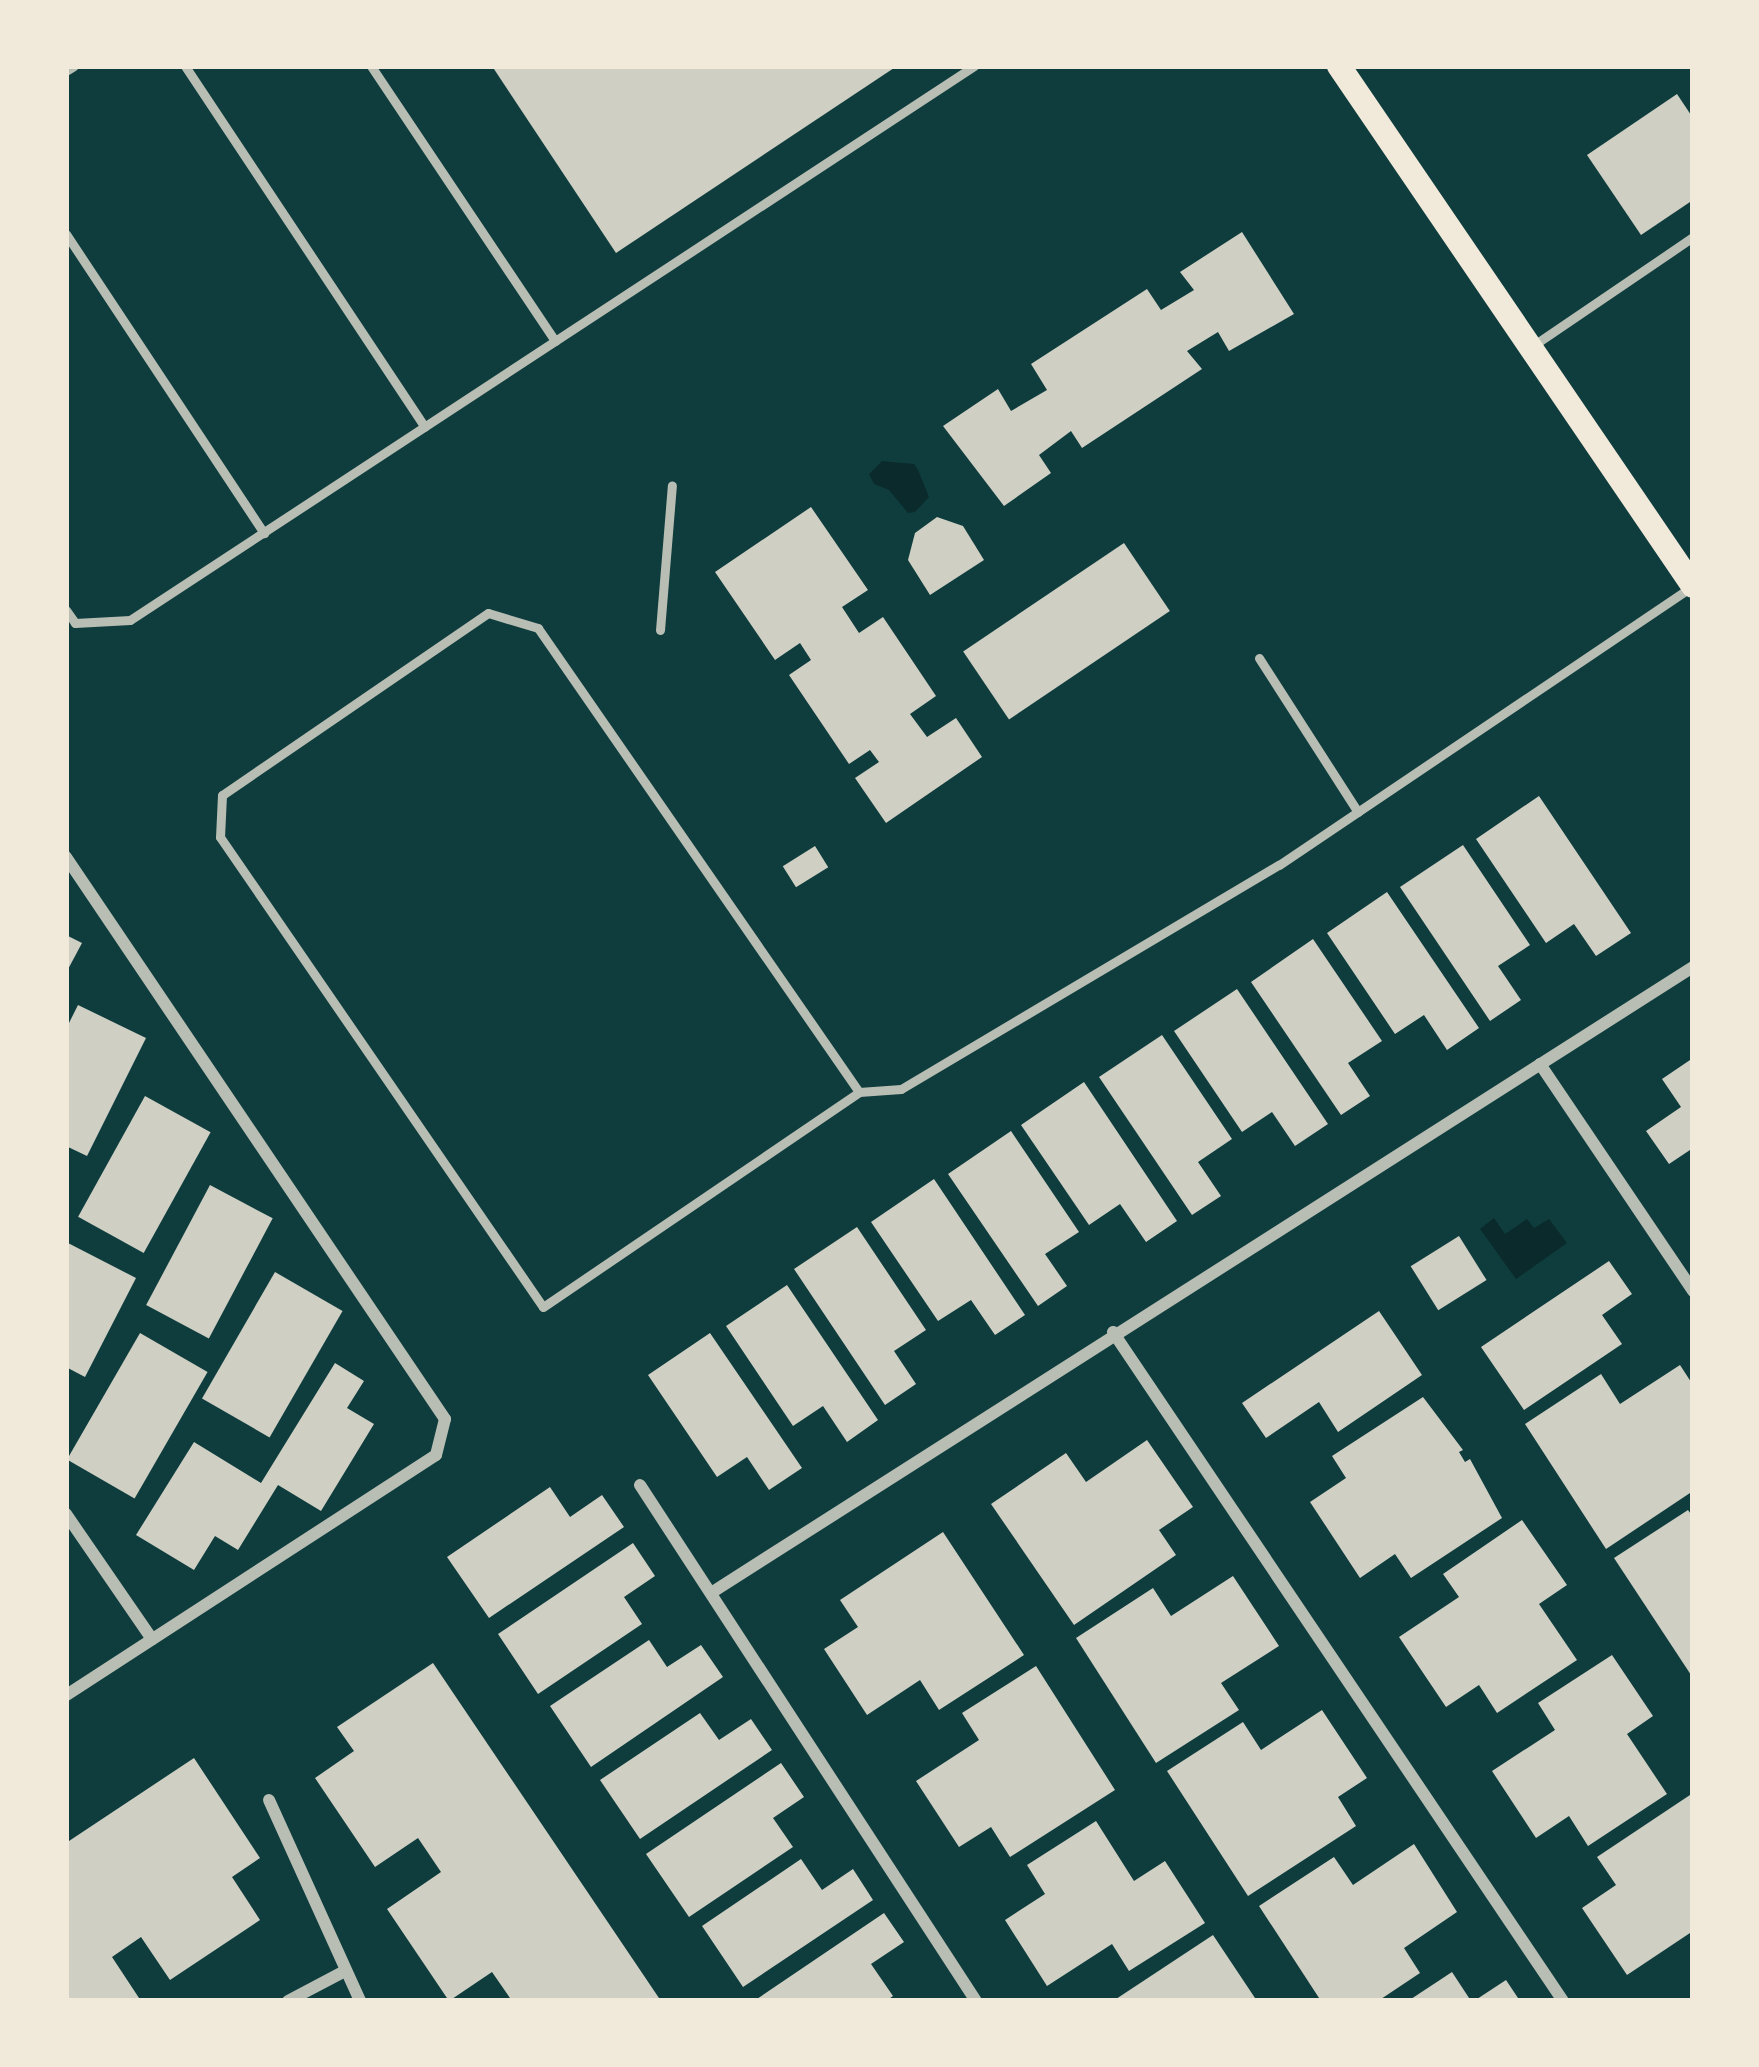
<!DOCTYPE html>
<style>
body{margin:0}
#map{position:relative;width:1759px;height:2067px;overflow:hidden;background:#0f3d3e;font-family:Cabin,sans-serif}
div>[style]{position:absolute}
.water>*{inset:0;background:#0a2a2b}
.building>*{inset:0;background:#cfcfc3;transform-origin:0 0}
.service>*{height:9px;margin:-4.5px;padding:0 4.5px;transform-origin:4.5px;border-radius:4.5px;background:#b8beb3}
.minor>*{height:12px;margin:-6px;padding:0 6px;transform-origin:6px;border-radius:6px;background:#b8beb3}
.secondary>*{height:24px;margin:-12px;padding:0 12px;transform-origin:12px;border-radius:12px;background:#f1e9da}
span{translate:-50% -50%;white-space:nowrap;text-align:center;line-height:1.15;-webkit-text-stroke:9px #f1e9da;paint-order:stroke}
.frame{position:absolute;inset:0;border:69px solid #f1e9da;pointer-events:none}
</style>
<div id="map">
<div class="water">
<div style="clip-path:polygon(882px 461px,914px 464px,918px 470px,929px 497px,915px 512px,908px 513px,889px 490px,874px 484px,869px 474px)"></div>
<div style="clip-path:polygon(1494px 1218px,1505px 1234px,1527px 1219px,1534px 1228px,1549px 1219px,1567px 1243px,1516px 1279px,1480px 1229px)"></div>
</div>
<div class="building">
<div style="clip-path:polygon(492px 66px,897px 66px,616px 253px)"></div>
<div style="clip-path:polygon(1677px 94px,1693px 118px,1693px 200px,1641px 235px,1587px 155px)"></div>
<div style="clip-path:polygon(1242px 232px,1294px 314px,1229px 351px,1218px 332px,1187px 351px,1202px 369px,1082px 448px,1071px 431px,1039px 455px,1051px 473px,1004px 506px,943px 426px,998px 389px,1011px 411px,1047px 390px,1031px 364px,1147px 289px,1161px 310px,1194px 290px,1180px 272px)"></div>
<div style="clip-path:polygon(811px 507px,868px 590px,842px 607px,859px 633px,883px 617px,936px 696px,910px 714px,927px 737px,956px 718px,982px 757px,886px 823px,855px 778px,879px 762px,870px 750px,849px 764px,789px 675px,811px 660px,800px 643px,775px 660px,715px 572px)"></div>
<div style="clip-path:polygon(937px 517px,963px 526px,984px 560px,930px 595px,908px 560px,915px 533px)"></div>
<div style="left:1124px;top:543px;width:82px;height:194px;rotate:56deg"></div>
<div style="clip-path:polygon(1539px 796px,1631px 933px,1596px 956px,1574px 924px,1546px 943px,1476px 839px)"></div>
<div style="clip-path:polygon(1463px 845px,1530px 945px,1498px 966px,1521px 1000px,1490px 1021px,1400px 887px)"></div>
<div style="left:815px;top:846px;width:25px;height:38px;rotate:58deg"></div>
<div style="clip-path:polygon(1387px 892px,1479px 1028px,1447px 1050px,1424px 1015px,1395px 1034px,1327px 933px)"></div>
<div style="clip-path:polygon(66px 935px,82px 943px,66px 973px)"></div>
<div style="clip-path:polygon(1313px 939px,1382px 1041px,1348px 1063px,1370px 1096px,1341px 1115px,1251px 982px)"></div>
<div style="clip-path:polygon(1237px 989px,1328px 1124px,1295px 1146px,1272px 1112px,1242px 1132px,1174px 1031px)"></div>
<div style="clip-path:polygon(78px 1005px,146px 1038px,87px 1156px,66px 1146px,66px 1029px)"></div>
<div style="clip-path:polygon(1162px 1035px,1232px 1139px,1198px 1162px,1221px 1196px,1192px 1215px,1099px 1077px)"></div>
<div style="clip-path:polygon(1693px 1058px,1693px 1148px,1669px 1164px,1646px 1131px,1681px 1107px,1662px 1079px)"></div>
<div style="clip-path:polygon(1084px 1082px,1177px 1221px,1146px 1242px,1120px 1204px,1089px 1225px,1021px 1125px)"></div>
<div style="left:145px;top:1096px;width:75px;height:138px;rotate:29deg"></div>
<div style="clip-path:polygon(1011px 1131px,1079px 1232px,1045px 1254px,1067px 1286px,1038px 1306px,948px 1174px)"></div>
<div style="clip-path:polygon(934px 1179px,1025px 1315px,995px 1335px,971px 1300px,938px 1321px,871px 1222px)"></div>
<div style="left:210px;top:1185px;width:71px;height:136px;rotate:28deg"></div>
<div style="clip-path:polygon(857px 1227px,926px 1330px,894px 1351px,916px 1384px,885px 1405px,794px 1269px)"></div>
<div style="left:1459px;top:1236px;width:52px;height:57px;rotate:58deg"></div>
<div style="clip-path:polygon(68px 1243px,136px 1278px,85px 1377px,66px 1367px)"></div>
<div style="clip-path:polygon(1609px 1261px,1632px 1294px,1602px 1315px,1622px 1344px,1524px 1410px,1481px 1347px)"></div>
<div style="left:275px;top:1272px;width:78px;height:146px;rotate:30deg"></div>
<div style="clip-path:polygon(787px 1285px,878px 1420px,847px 1442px,823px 1406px,793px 1426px,726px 1326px)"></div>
<div style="clip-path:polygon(1379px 1311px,1422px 1375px,1338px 1432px,1319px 1402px,1266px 1438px,1242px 1403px)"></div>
<div style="left:140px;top:1333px;width:78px;height:146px;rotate:30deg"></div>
<div style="clip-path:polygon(710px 1333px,802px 1468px,769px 1490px,747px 1457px,717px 1477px,648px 1375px)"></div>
<div style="clip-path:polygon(335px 1363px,364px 1381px,347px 1408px,374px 1424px,321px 1511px,278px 1485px,238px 1550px,215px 1536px,194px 1570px,136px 1535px,194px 1442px,261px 1483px)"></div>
<div style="clip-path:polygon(1680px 1365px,1693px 1385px,1693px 1491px,1606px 1549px,1525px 1424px,1601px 1374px,1620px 1404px)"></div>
<div style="clip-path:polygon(1423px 1397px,1463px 1450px,1459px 1452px,1465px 1462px,1470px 1459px,1502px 1518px,1411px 1578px,1395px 1554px,1360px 1578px,1310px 1502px,1346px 1478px,1332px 1456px)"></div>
<div style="clip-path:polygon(1147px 1440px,1193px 1507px,1159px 1530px,1176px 1555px,1074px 1625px,991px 1504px,1066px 1453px,1086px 1482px)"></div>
<div style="clip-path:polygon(550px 1487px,570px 1517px,602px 1495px,624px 1527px,489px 1618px,447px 1557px)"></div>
<div style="clip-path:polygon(1688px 1510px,1693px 1517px,1693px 1678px,1614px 1558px)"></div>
<div style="clip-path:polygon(1522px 1520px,1567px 1585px,1539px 1604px,1577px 1660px,1497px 1713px,1479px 1685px,1446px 1707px,1399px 1637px,1459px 1597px,1443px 1574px)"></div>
<div style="clip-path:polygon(943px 1532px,1024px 1655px,939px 1710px,920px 1680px,867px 1715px,824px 1649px,858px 1627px,840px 1600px)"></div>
<div style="clip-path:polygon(633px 1543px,655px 1576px,624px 1597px,642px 1624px,538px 1694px,498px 1634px)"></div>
<div style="clip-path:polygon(1233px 1576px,1279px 1646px,1221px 1683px,1239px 1710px,1156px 1763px,1076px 1638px,1153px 1588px,1171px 1616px)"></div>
<div style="clip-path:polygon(649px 1640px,667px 1667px,701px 1645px,723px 1677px,591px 1767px,550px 1706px)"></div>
<div style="clip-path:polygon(1612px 1655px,1653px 1716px,1627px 1734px,1667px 1794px,1588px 1846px,1569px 1816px,1536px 1838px,1492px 1771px,1555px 1730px,1538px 1703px)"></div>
<div style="clip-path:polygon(433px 1663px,661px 2001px,512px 2001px,492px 1972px,449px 2001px,387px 1909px,441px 1872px,418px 1838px,375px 1867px,315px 1778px,354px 1751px,337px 1727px)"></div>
<div style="clip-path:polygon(1036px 1666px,1115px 1790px,1010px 1857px,991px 1827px,959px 1847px,916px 1781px,979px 1740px,962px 1713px)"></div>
<div style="clip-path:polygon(1322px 1710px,1367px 1778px,1338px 1797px,1356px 1826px,1248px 1896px,1167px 1771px,1243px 1722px,1261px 1750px)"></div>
<div style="clip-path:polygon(700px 1713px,719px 1740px,751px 1719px,772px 1750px,640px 1839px,600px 1780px)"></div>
<div style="clip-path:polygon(194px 1758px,260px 1858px,232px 1877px,260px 1920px,170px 1980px,141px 1937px,112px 1957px,141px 2001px,66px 2001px,66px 1843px)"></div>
<div style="clip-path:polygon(781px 1763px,804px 1797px,773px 1818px,793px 1847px,689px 1917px,646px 1854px)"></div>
<div style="clip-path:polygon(1693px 1793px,1693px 1937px,1690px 1933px,1627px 1975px,1582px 1908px,1616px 1885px,1597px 1857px)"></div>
<div style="clip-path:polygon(1096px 1821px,1134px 1881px,1165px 1861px,1205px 1923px,1129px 1971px,1112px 1944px,1047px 1986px,1005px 1920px,1045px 1894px,1027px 1865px)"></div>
<div style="clip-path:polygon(1414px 1844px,1457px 1912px,1404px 1948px,1420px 1973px,1378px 2001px,1321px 2001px,1259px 1906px,1334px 1857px,1353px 1885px)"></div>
<div style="clip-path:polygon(801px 1859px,822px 1890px,853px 1869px,873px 1900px,743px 1987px,702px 1926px)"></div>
<div style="clip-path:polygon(884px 1913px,904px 1942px,871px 1964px,893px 1996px,886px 2001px,754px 2001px)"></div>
<div style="clip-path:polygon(1213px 1935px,1257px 2001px,1113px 2001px)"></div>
<div style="clip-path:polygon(1452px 1972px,1471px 2001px,1408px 2001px)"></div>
<div style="clip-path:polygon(1506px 1980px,1520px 2001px,1474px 2001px)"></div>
</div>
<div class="service">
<div style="left:185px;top:66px;width:433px;rotate:56.4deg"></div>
<div style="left:371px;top:66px;width:331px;rotate:56.2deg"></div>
<div style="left:66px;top:71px;width:9px;rotate:-32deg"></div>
<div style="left:66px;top:234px;width:359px;rotate:56.5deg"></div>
<div style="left:1534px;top:345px;width:192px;rotate:-34.2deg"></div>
<div style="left:66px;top:610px;width:16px;rotate:55deg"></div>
<div style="left:75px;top:623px;width:55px;rotate:-3.1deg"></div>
<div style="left:130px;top:620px;width:1010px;rotate:-33.28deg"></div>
<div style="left:660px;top:630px;width:145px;rotate:-85.3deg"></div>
<div style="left:1259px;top:658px;width:183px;rotate:57.3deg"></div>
<div style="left:859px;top:1092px;width:564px;rotate:-124.68deg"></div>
<div style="left:538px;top:628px;width:52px;rotate:-163.3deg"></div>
<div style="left:488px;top:613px;width:322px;rotate:145.6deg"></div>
<div style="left:222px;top:795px;width:42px;rotate:92.7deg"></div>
<div style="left:220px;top:837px;width:570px;rotate:55.5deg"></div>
<div style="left:543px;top:1307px;width:382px;rotate:-34.2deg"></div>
<div style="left:859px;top:1092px;width:42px;rotate:-4.1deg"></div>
<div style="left:901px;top:1089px;width:439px;rotate:-30.7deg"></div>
<div style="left:1279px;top:865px;width:499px;rotate:-34deg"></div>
</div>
<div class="minor">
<div style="left:66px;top:857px;width:678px;rotate:56.01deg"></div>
<div style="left:445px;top:1419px;width:37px;rotate:104deg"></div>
<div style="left:436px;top:1455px;width:441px;rotate:147deg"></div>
<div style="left:1540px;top:1064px;width:274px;rotate:56deg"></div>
<div style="left:1113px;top:1332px;width:806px;rotate:56.07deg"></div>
<div style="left:640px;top:1485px;width:616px;rotate:56.93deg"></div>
<div style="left:66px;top:1514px;width:152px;rotate:55.5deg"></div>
<div style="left:711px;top:1593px;width:1165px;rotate:-32.52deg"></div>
<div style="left:269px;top:1800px;width:221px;rotate:65.6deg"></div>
<div style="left:288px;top:2001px;width:62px;rotate:-27.8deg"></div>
</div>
<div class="secondary">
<div style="left:1339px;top:66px;width:629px;rotate:55.75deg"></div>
</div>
<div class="frame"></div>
</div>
